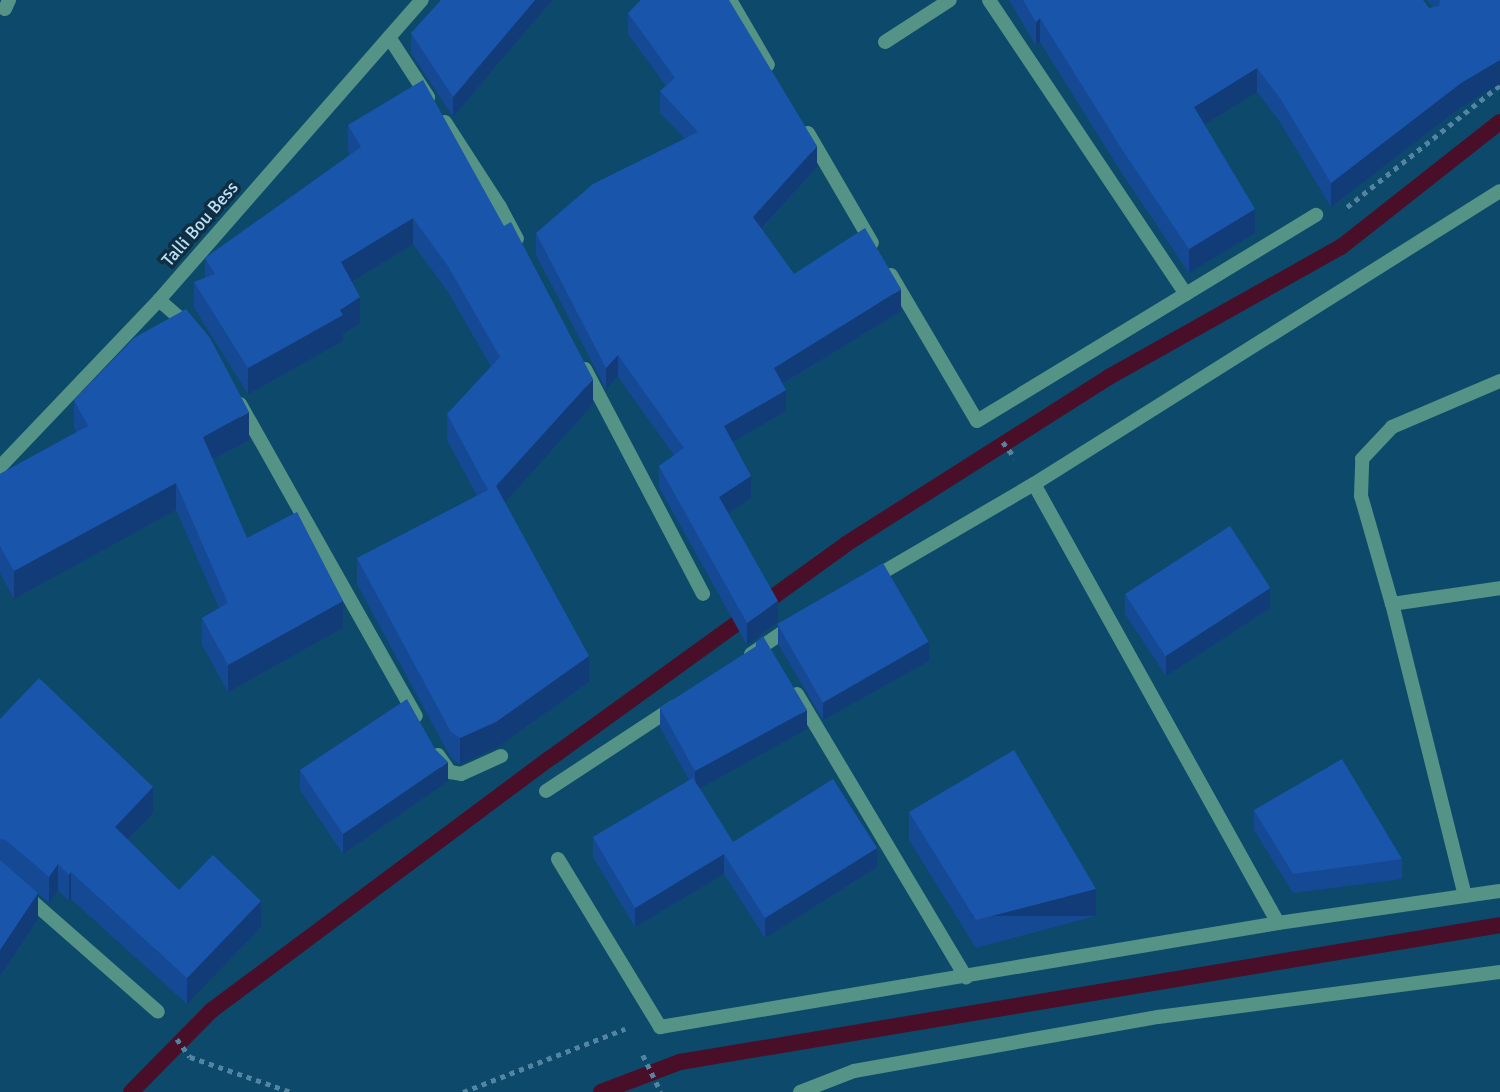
<!DOCTYPE html>
<style>
body{margin:0}
#map{position:relative;width:1500px;height:1092px;overflow:hidden;background:#0d496a;font-family:Signika,sans-serif}
div>[style]{position:absolute}
.stream>*{height:16px;margin:-8px;padding:0 8px;transform-origin:8px;border-radius:8px;background:#4a0f28}
.path>*{height:4.5px;margin-top:-2.25px;transform-origin:0;background:repeating-linear-gradient(90deg,#5385a3 0 5px,transparent 0 10px)}
.minor>*{height:14px;margin:-7px;padding:0 7px;transform-origin:7px;border-radius:7px;background:#549386}
.wall>*{inset:0;background:#164994}
.shaded-wall>*{inset:0;background:#123c78;transform-origin:0 0}
.building>*{inset:0;background:#1a55ac;transform-origin:0 0}
span{translate:-50% -50%;white-space:nowrap;text-align:center;line-height:1.15;-webkit-text-stroke:7px #0f2e41;paint-order:stroke}
.street-label{font-size:18px;color:#bde0f8}
</style>
<div id="map">
<div class="stream">
<div style="left:131px;top:1092px;width:115px;rotate:-45.4deg"></div>
<div style="left:212px;top:1010px;width:424px;rotate:-36.7deg"></div>
<div style="left:552px;top:757px;width:363px;rotate:-35.9deg"></div>
<div style="left:846px;top:544px;width:312px;rotate:-32.4deg"></div>
<div style="left:1109px;top:377px;width:266px;rotate:-29.3deg"></div>
<div style="left:1341px;top:247px;width:202px;rotate:-38.2deg"></div>
<div style="left:601px;top:1092px;width:85px;rotate:-20.8deg"></div>
<div style="left:680px;top:1062px;width:831px;rotate:-9.48deg"></div>
</div>
<div class="path">
<div style="left:1347px;top:207px;width:196px;rotate:-38.6deg"></div>
<div style="left:1003px;top:442px;width:20px;rotate:53deg"></div>
<div style="left:177px;top:1039px;width:22px;rotate:54deg"></div>
<div style="left:190px;top:1057px;width:107px;rotate:19.1deg"></div>
<div style="left:643px;top:1055px;width:41px;rotate:64.1deg"></div>
<div style="left:463px;top:1092px;width:174px;rotate:-21.3deg"></div>
</div>
<div class="minor">
<div style="left:730px;top:0;width:75px;rotate:59.7deg"></div>
<div style="left:989px;top:0;width:354px;rotate:56.2deg"></div>
<div style="left:5px;top:9px;width:10px;rotate:-66deg"></div>
<div style="left:389px;top:37px;width:72px;rotate:57deg"></div>
<div style="left:885px;top:42px;width:77px;rotate:-32.9deg"></div>
<div style="left:445px;top:122px;width:101px;rotate:57.1deg"></div>
<div style="left:500px;top:207px;width:36px;rotate:62deg"></div>
<div style="left:808px;top:133px;width:127px;rotate:59.8deg"></div>
<div style="left:891px;top:275px;width:169px;rotate:59.5deg"></div>
<div style="left:977px;top:421px;width:397px;rotate:-31.3deg"></div>
<div style="left:159px;top:300px;width:41px;rotate:41.1deg"></div>
<div style="left:585px;top:369px;width:254px;rotate:62.3deg"></div>
<div style="left:240px;top:404px;width:358px;rotate:60.6deg"></div>
<div style="left:0;top:467px;width:231px;rotate:-46.4deg"></div>
<div style="left:159px;top:300px;width:399px;rotate:-48.8deg"></div>
<div style="left:1034px;top:484px;width:502px;rotate:60.93deg"></div>
<div style="left:873px;top:578px;width:186px;rotate:-30.3deg"></div>
<div style="left:1034px;top:484px;width:550px;rotate:-32.16deg"></div>
<div style="left:1392px;top:604px;width:109px;rotate:-8.4deg"></div>
<div style="left:751px;top:654px;width:53px;rotate:-34.3deg"></div>
<div style="left:797px;top:694px;width:330px;rotate:59.2deg"></div>
<div style="left:438px;top:755px;width:21px;rotate:55deg"></div>
<div style="left:450px;top:772px;width:11px;rotate:10deg"></div>
<div style="left:461px;top:774px;width:44px;rotate:-24.2deg"></div>
<div style="left:546px;top:791px;width:153px;rotate:-33.3deg"></div>
<div style="left:558px;top:859px;width:197px;rotate:58.7deg"></div>
<div style="left:660px;top:1027px;width:627px;rotate:-9.55deg"></div>
<div style="left:1278px;top:923px;width:224px;rotate:-8.2deg"></div>
<div style="left:0;top:873px;width:210px;rotate:41.3deg"></div>
<div style="left:1465px;top:896px;width:301px;rotate:-104deg"></div>
<div style="left:1392px;top:604px;width:112px;rotate:-106deg"></div>
<div style="left:1361px;top:496px;width:37px;rotate:-88deg"></div>
<div style="left:1362px;top:459px;width:44px;rotate:-46.8deg"></div>
<div style="left:1392px;top:427px;width:117px;rotate:-23.1deg"></div>
<div style="left:800px;top:1092px;width:58px;rotate:-21.3deg"></div>
<div style="left:854px;top:1071px;width:309px;rotate:-10.1deg"></div>
<div style="left:1158px;top:1017px;width:345px;rotate:-7.5deg"></div>
</div>
<div class="wall">
<div style="clip-path:polygon(1009px 0,1423px 0,1429px 8px,1433px 7px,1427px 0,1500px 0,1461px 107px,1331px 207px,1280px 122px,1257px 92px,1204px 124px,1255px 233px,1189px 273px,1123px 175px,1040px 42px,1036px 46px)"></div>
<div style="clip-path:polygon(547px 6px,453px 117px,411px 53px,411px 33px)"></div>
<div style="clip-path:polygon(628px 13px,817px 167px,762px 229px,794px 274px,901px 311px,783px 384px,786px 411px,733px 442px,751px 498px,728px 513px,778px 622px,747px 645px,659px 487px,659px 466px,674px 455px,618px 377px,606px 389px,536px 255px,536px 233px,685px 139px,660px 113px,660px 91px,666px 86px,628px 34px)"></div>
<div style="clip-path:polygon(348px 125px,593px 404px,504px 502px,589px 682px,496px 748px,460px 764px,451px 758px,357px 584px,357px 558px,477px 496px,447px 440px,447px 414px,491px 367px,448px 292px,413px 244px,351px 281px,360px 323px,343px 334px,343px 341px,248px 394px,194px 308px,194px 282px,205px 278px,205px 258px,350px 155px,348px 151px)"></div>
<div style="clip-path:polygon(74px 400px,249px 440px,213px 460px,247px 538px,343px 628px,228px 692px,202px 645px,202px 618px,219px 608px,176px 510px,14px 599px,0 573px,0 474px,76px 432px,74px 427px)"></div>
<div style="clip-path:polygon(1125px 594px,1270px 608px,1166px 676px,1125px 614px)"></div>
<div style="clip-path:polygon(778px 625px,929px 661px,823px 720px,778px 644px)"></div>
<div style="clip-path:polygon(756px 642px,807px 729px,700px 788px,733px 842px,877px 867px,765px 938px,724px 874px,635px 927px,593px 857px,593px 837px,689px 780px,660px 727px,660px 708px,756px 647px)"></div>
<div style="clip-path:polygon(0 719px,153px 813px,128px 840px,179px 890px,261px 927px,187px 1004px,71px 899px,69px 901px,58px 890px,49px 903px,38px 894px,38px 919px,0 976px)"></div>
<div style="clip-path:polygon(300px 770px,448px 781px,343px 854px,300px 790px)"></div>
<div style="clip-path:polygon(1254px 810px,1402px 859px,1402px 879px,1293px 893px,1254px 830px)"></div>
<div style="clip-path:polygon(909px 812px,1096px 916px,976px 948px,909px 840px)"></div>
</div>
<div class="shaded-wall">
<div style="clip-path:polygon(535px 0,554px 0,547px 6px,453px 117px,453px 97px)"></div>
<div style="clip-path:polygon(1040px 18px,1040px 42px,1036px 46px,1036px 22px)"></div>
<div style="clip-path:polygon(1500px 60px,1500px 84px,1461px 107px,1331px 207px,1331px 183px,1461px 83px)"></div>
<div style="clip-path:polygon(1257px 68px,1257px 92px,1194px 131px,1194px 107px)"></div>
<div style="clip-path:polygon(817px 146px,817px 167px,753px 238px,753px 217px)"></div>
<div style="clip-path:polygon(1255px 209px,1255px 233px,1189px 273px,1189px 249px)"></div>
<div style="clip-path:polygon(413px 218px,413px 244px,341px 288px,341px 262px)"></div>
<div style="clip-path:polygon(901px 289px,901px 311px,774px 389px,774px 368px)"></div>
<div style="clip-path:polygon(360px 297px,360px 323px,343px 334px,343px 341px,248px 394px,248px 368px)"></div>
<div style="clip-path:polygon(618px 355px,618px 377px,606px 389px,606px 368px)"></div>
<div style="clip-path:polygon(593px 379px,593px 404px,496px 512px,496px 486px)"></div>
<div style="clip-path:polygon(786px 390px,786px 411px,724px 447px,724px 426px)"></div>
<div style="clip-path:polygon(249px 412px,249px 440px,203px 465px,203px 437px)"></div>
<div style="clip-path:polygon(751px 476px,751px 498px,719px 519px,719px 497px)"></div>
<div style="clip-path:polygon(176px 483px,176px 510px,14px 599px,14px 571px)"></div>
<div style="clip-path:polygon(1270px 588px,1270px 608px,1166px 676px,1166px 656px)"></div>
<div style="clip-path:polygon(343px 601px,343px 628px,228px 692px,228px 665px)"></div>
<div style="clip-path:polygon(778px 601px,778px 622px,747px 645px,747px 623px)"></div>
<div style="clip-path:polygon(929px 642px,929px 661px,823px 720px,823px 700px)"></div>
<div style="clip-path:polygon(589px 656px,589px 682px,496px 748px,460px 764px,460px 738px)"></div>
<div style="clip-path:polygon(807px 710px,807px 729px,695px 791px,695px 771px)"></div>
<div style="clip-path:polygon(448px 762px,448px 781px,343px 854px,343px 834px)"></div>
<div style="clip-path:polygon(153px 787px,153px 813px,115px 853px,115px 827px)"></div>
<div style="clip-path:polygon(877px 848px,877px 867px,765px 938px,765px 918px)"></div>
<div style="clip-path:polygon(724px 854px,724px 874px,635px 927px,635px 908px)"></div>
<div style="clip-path:polygon(58px 864px,58px 890px,49px 903px,49px 877px)"></div>
<div style="clip-path:polygon(71px 872px,71px 899px,69px 901px,69px 875px)"></div>
<div style="left:1096px;top:889px;width:27px;height:124px;rotate:90deg"></div>
<div style="clip-path:polygon(38px 893px,38px 919px,0 976px,0 950px)"></div>
<div style="clip-path:polygon(261px 901px,261px 927px,187px 1004px,187px 978px)"></div>
</div>
<div class="building">
<div style="clip-path:polygon(441px 0,535px 0,453px 97px,411px 33px)"></div>
<div style="clip-path:polygon(641px 0,729px 0,817px 146px,753px 217px,794px 274px,865px 228px,901px 289px,774px 368px,786px 390px,724px 426px,751px 476px,719px 497px,778px 601px,747px 623px,659px 466px,684px 448px,618px 355px,606px 368px,536px 233px,593px 184px,698px 132px,660px 91px,675px 78px,628px 13px)"></div>
<div style="clip-path:polygon(1023px 0,1423px 0,1429px 8px,1439px 6px,1440px 0,1500px 0,1500px 60px,1461px 83px,1331px 183px,1280px 98px,1257px 68px,1194px 107px,1255px 209px,1189px 249px,1123px 151px,1040px 18px,1036px 22px)"></div>
<div style="clip-path:polygon(423px 80px,504px 226px,511px 222px,593px 379px,496px 486px,589px 656px,496px 722px,460px 738px,451px 732px,357px 558px,488px 490px,447px 414px,500px 357px,448px 266px,413px 218px,341px 262px,360px 297px,340px 310px,343px 315px,248px 368px,194px 282px,215px 274px,205px 258px,361px 147px,348px 125px)"></div>
<div style="clip-path:polygon(186px 309px,210px 338px,249px 412px,203px 437px,247px 538px,297px 512px,343px 601px,228px 665px,202px 618px,228px 603px,176px 483px,14px 571px,0 546px,0 474px,88px 426px,74px 400px,134px 338px)"></div>
<div style="left:1230px;top:526px;width:74px;height:125px;rotate:57deg"></div>
<div style="left:883px;top:563px;width:91px;height:122px;rotate:60deg"></div>
<div style="clip-path:polygon(763px 636px,807px 710px,695px 771px,660px 708px,758px 645px,756px 642px)"></div>
<div style="clip-path:polygon(39px 678px,153px 787px,115px 827px,179px 890px,213px 855px,261px 901px,187px 978px,71px 872px,69px 875px,58px 864px,49px 877px,6px 840px,0 839px,0 719px)"></div>
<div style="clip-path:polygon(407px 699px,435px 749px,448px 762px,343px 834px,300px 770px)"></div>
<div style="clip-path:polygon(1014px 750px,1096px 889px,976px 920px,909px 812px)"></div>
<div style="clip-path:polygon(1342px 759px,1402px 859px,1293px 874px,1254px 810px)"></div>
<div style="clip-path:polygon(693px 778px,733px 842px,833px 779px,877px 848px,765px 918px,724px 854px,635px 908px,593px 837px)"></div>
<div style="clip-path:polygon(0 860px,38px 893px,0 950px)"></div>
</div>
<div class="street-label">
<span style="left:200px;top:224px;rotate:-49deg">Talli Bou Bess</span>
</div>
</div>
